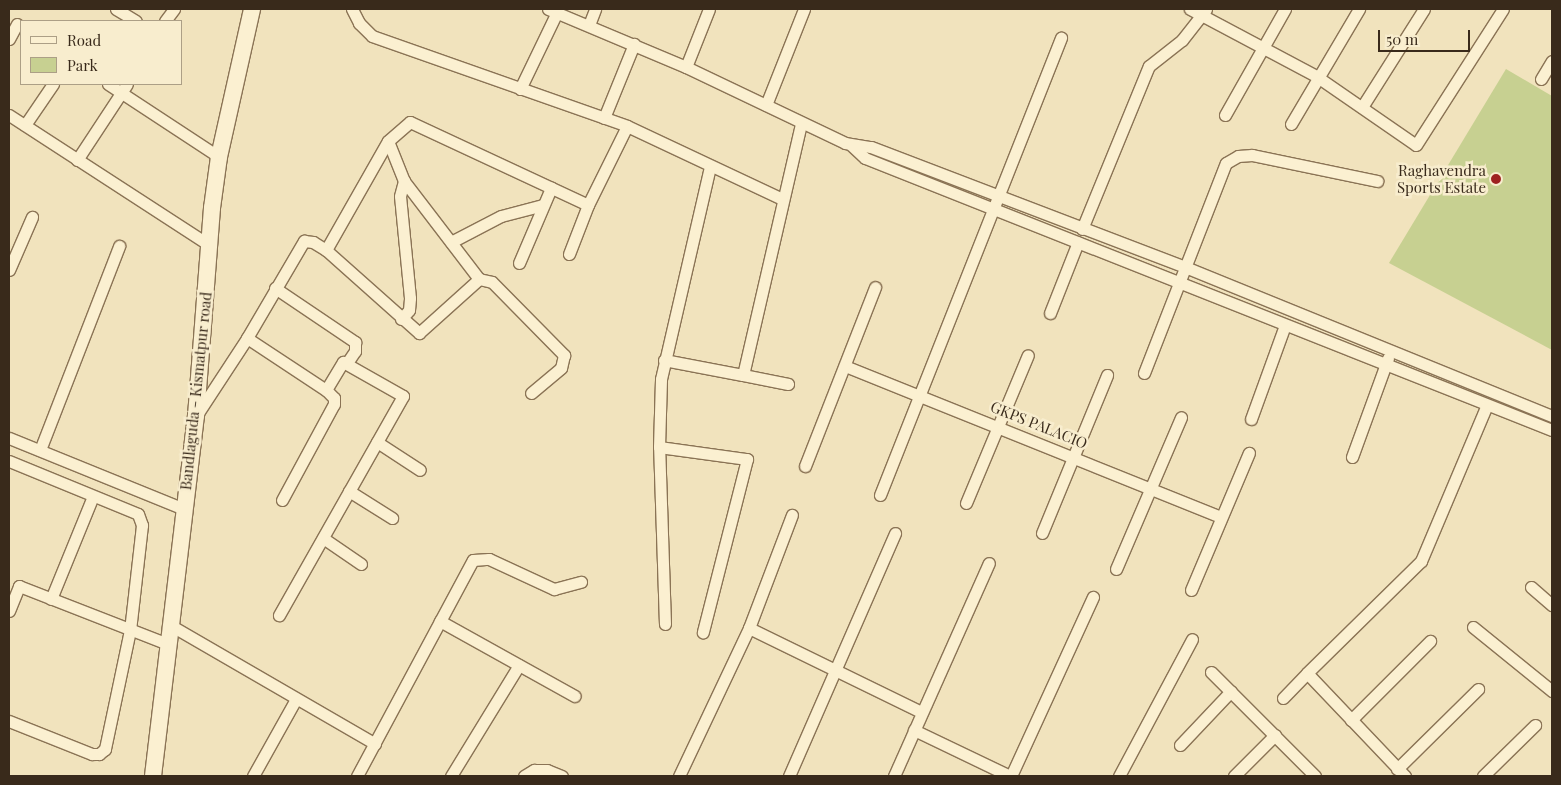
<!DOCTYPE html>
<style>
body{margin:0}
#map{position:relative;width:1561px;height:785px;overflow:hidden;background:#f1e3bd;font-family:"Playfair Display",serif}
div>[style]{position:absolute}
.green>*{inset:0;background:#c7d091}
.roads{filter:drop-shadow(1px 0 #8a7355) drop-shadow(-1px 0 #8a7355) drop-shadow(0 1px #8a7355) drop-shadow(0 -1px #8a7355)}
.street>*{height:11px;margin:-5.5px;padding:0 5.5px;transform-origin:5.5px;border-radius:5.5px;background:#fbf0d1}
.secondary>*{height:16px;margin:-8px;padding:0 8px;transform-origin:8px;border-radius:8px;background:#fbf0d1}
.dots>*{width:14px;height:14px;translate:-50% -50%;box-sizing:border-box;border:2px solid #f8edce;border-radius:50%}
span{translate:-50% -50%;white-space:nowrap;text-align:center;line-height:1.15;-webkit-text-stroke:5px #f8edce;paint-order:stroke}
.poi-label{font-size:15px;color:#392a1b}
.right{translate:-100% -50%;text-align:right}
.street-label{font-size:15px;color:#392a1b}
.frame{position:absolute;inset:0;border:10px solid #392a1b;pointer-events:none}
.legend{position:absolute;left:20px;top:20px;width:162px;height:65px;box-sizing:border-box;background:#f8edce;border:1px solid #ac9f86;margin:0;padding:6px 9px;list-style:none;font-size:15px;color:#392a1b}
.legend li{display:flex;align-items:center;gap:10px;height:25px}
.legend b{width:25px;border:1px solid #ac9f86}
.scale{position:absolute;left:1378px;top:30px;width:92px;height:22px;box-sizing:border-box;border:2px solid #392a1b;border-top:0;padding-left:6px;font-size:15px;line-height:18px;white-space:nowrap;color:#392a1b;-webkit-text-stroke:4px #f8edce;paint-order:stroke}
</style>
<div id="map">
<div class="green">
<div style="clip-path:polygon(1506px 69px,1552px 96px,1552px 350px,1389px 263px)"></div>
</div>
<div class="roads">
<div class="street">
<div style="left:116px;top:9px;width:23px;rotate:31deg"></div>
<div style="left:352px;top:9px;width:16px;rotate:63deg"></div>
<div style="left:359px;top:23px;width:18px;rotate:45deg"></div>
<div style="left:372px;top:36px;width:270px;rotate:19.4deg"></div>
<div style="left:627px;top:126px;width:171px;rotate:25.2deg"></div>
<div style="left:548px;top:9px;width:150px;rotate:22.8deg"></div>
<div style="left:686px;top:67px;width:176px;rotate:25.5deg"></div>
<div style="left:845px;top:143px;width:26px;rotate:9deg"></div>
<div style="left:871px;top:147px;width:336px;rotate:20.9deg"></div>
<div style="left:1185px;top:267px;width:396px;rotate:22.1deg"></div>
<div style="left:1190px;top:9px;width:143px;rotate:28deg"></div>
<div style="left:1316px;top:76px;width:121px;rotate:34.6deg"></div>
<div style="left:1416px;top:145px;width:161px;rotate:-57.4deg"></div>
<div style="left:165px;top:21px;width:15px;rotate:-53deg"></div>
<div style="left:589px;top:25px;width:17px;rotate:-69deg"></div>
<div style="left:9px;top:39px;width:17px;rotate:-62deg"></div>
<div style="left:686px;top:67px;width:62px;rotate:-68.4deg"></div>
<div style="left:1541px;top:79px;width:21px;rotate:-59deg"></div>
<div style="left:108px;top:84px;width:133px;rotate:33.3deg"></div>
<div style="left:520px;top:89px;width:85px;rotate:-64.3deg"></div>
<div style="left:766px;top:105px;width:103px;rotate:-68.4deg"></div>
<div style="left:1362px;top:107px;width:116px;rotate:-57.7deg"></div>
<div style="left:9px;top:115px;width:239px;rotate:33deg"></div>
<div style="left:1225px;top:115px;width:122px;rotate:-60.5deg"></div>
<div style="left:604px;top:118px;width:80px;rotate:-67.9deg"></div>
<div style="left:1291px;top:124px;width:134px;rotate:-59.4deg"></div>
<div style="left:25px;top:125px;width:50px;rotate:-55.7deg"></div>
<div style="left:388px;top:141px;width:43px;rotate:68.2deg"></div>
<div style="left:404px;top:181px;width:123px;rotate:52.6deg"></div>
<div style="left:479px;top:279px;width:13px;rotate:13deg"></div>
<div style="left:492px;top:282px;width:103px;rotate:45.4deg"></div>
<div style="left:564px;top:355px;width:13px;rotate:103deg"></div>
<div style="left:561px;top:368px;width:39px;rotate:140deg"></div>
<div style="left:851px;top:145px;width:19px;rotate:43deg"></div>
<div style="left:865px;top:158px;width:739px;rotate:21.6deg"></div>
<div style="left:77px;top:160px;width:91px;rotate:-56.7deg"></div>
<div style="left:1082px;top:229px;width:176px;rotate:-67.7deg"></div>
<div style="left:1149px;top:66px;width:42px;rotate:-38.2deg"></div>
<div style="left:1182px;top:40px;width:39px;rotate:-52deg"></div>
<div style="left:451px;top:242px;width:56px;rotate:-27.5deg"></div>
<div style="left:501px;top:216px;width:43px;rotate:-14.7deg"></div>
<div style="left:326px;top:250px;width:125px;rotate:-60.4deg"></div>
<div style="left:388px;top:141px;width:29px;rotate:-41deg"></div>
<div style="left:410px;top:122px;width:196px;rotate:25deg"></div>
<div style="left:569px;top:254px;width:53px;rotate:-68.8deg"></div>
<div style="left:588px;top:205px;width:88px;rotate:-63.7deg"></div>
<div style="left:519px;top:263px;width:82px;rotate:-66.9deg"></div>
<div style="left:9px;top:270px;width:58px;rotate:-66.5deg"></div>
<div style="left:275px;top:288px;width:97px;rotate:34deg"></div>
<div style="left:355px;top:342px;width:9px;rotate:90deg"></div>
<div style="left:355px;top:351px;width:14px;rotate:124deg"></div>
<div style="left:1050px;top:313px;width:76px;rotate:-68.5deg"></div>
<div style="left:401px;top:319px;width:12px;rotate:-48deg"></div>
<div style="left:409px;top:310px;width:12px;rotate:-85deg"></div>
<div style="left:410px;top:298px;width:102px;rotate:-95.6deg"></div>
<div style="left:400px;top:196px;width:16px;rotate:-75deg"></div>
<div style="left:247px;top:338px;width:95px;rotate:33.4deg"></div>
<div style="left:326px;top:390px;width:33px;rotate:-59deg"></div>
<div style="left:343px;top:362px;width:69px;rotate:29.5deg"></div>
<div style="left:403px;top:396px;width:252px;rotate:119.5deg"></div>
<div style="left:664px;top:360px;width:80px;rotate:10.8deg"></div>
<div style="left:743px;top:375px;width:258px;rotate:-77deg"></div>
<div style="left:845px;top:366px;width:404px;rotate:21.9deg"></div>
<div style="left:1144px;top:373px;width:225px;rotate:-68.7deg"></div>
<div style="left:1226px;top:163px;width:14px;rotate:-30deg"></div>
<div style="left:1238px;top:156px;width:14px;rotate:-4deg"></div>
<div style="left:1252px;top:155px;width:128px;rotate:11.7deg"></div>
<div style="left:743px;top:375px;width:46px;rotate:11.3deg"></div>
<div style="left:198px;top:413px;width:90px;rotate:-56.8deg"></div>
<div style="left:247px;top:338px;width:113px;rotate:-59.6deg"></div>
<div style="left:304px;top:241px;width:9px;rotate:6deg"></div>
<div style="left:313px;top:242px;width:15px;rotate:32deg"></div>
<div style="left:326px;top:250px;width:125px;rotate:41.7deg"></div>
<div style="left:419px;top:333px;width:81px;rotate:-42deg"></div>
<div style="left:1251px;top:419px;width:100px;rotate:-70.1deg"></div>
<div style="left:9px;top:438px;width:189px;rotate:22.1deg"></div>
<div style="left:377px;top:442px;width:51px;rotate:33.1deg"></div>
<div style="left:659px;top:447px;width:89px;rotate:7.8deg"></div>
<div style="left:747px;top:459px;width:179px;rotate:104.3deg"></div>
<div style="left:40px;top:450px;width:219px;rotate:-68.8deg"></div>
<div style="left:1352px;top:457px;width:105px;rotate:-70deg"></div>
<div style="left:9px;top:461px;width:139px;rotate:22.3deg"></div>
<div style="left:138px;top:514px;width:12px;rotate:70deg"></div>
<div style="left:142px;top:525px;width:106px;rotate:96.5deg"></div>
<div style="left:130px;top:630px;width:122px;rotate:101.9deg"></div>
<div style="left:105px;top:749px;width:8px;rotate:140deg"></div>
<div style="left:99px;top:754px;width:7px;rotate:180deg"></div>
<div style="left:92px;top:754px;width:89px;rotate:-158.3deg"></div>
<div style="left:805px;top:466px;width:192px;rotate:-68.6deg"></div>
<div style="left:349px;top:491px;width:51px;rotate:32.1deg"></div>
<div style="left:880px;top:495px;width:492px;rotate:-68.4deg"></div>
<div style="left:282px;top:500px;width:109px;rotate:-61.6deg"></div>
<div style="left:334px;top:404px;width:6px;rotate:-90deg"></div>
<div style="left:334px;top:398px;width:11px;rotate:-135deg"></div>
<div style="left:966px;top:503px;width:160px;rotate:-67.3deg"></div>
<div style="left:1042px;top:533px;width:171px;rotate:-67.6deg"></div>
<div style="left:323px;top:538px;width:46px;rotate:34.4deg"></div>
<div style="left:1116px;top:569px;width:165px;rotate:-66.8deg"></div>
<div style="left:1531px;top:587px;width:28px;rotate:41deg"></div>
<div style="left:1191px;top:590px;width:149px;rotate:-67.1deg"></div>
<div style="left:51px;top:599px;width:111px;rotate:-67.8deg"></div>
<div style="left:9px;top:611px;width:27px;rotate:-68deg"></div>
<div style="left:19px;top:586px;width:160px;rotate:21.3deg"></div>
<div style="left:440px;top:621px;width:154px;rotate:29.1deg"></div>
<div style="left:665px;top:624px;width:177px;rotate:-91.9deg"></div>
<div style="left:659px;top:447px;width:68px;rotate:-88.3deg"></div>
<div style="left:661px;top:379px;width:218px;rotate:-77deg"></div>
<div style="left:170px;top:625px;width:237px;rotate:30.1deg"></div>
<div style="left:1473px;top:627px;width:102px;rotate:39deg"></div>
<div style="left:749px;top:628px;width:191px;rotate:26deg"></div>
<div style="left:1211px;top:672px;width:147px;rotate:45deg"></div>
<div style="left:1283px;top:698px;width:35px;rotate:-46deg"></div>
<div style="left:1351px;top:720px;width:112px;rotate:-45deg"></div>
<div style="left:914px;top:730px;width:106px;rotate:25.6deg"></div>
<div style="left:1180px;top:745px;width:74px;rotate:-46.6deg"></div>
<div style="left:1397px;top:769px;width:114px;rotate:-44.6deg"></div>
<div style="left:253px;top:776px;width:88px;rotate:-60.8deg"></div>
<div style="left:357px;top:776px;width:245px;rotate:-61.8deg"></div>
<div style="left:473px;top:560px;width:16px;rotate:-4deg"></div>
<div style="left:489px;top:559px;width:72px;rotate:24.8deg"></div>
<div style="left:554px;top:589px;width:28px;rotate:-15deg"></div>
<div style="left:451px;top:776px;width:130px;rotate:-58.5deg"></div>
<div style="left:524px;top:776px;width:12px;rotate:-31deg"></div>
<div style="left:534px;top:770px;width:13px"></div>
<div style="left:547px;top:770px;width:16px;rotate:22deg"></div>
<div style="left:679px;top:776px;width:164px;rotate:-64.7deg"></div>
<div style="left:749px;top:628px;width:121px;rotate:-69.2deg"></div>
<div style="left:789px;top:776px;width:265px;rotate:-66.4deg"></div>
<div style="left:894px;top:776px;width:233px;rotate:-66deg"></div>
<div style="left:1011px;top:776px;width:197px;rotate:-65.4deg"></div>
<div style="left:1119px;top:776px;width:155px;rotate:-61.9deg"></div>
<div style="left:1234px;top:776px;width:58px;rotate:-45deg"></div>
<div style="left:1405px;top:776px;width:142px;rotate:-133.6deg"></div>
<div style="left:1307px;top:673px;width:160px;rotate:-44.5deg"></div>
<div style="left:1421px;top:561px;width:169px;rotate:-67.1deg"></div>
<div style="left:1483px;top:776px;width:73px;rotate:-44.4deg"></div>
</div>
<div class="secondary">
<div style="left:153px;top:776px;width:363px;rotate:-83.2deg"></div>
<div style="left:196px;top:416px;width:209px;rotate:-85.6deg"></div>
<div style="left:212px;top:208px;width:51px;rotate:-82.2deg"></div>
<div style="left:219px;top:157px;width:152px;rotate:-77.4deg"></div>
</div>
</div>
<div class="dots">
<div style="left:1496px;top:179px;background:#9e2220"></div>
</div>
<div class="poi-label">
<span class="right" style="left:1486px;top:179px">Raghavendra<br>Sports Estate</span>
</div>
<div class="street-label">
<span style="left:196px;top:391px;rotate:-84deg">Bandlaguda - Kismatpur road</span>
<span style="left:1039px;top:425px;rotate:22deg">GKPS PALACIO</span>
</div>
<div class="frame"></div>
<ul class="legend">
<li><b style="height:6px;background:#fbf0d1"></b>Road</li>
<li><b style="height:14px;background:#c7d091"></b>Park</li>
</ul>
<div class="scale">50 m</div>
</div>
